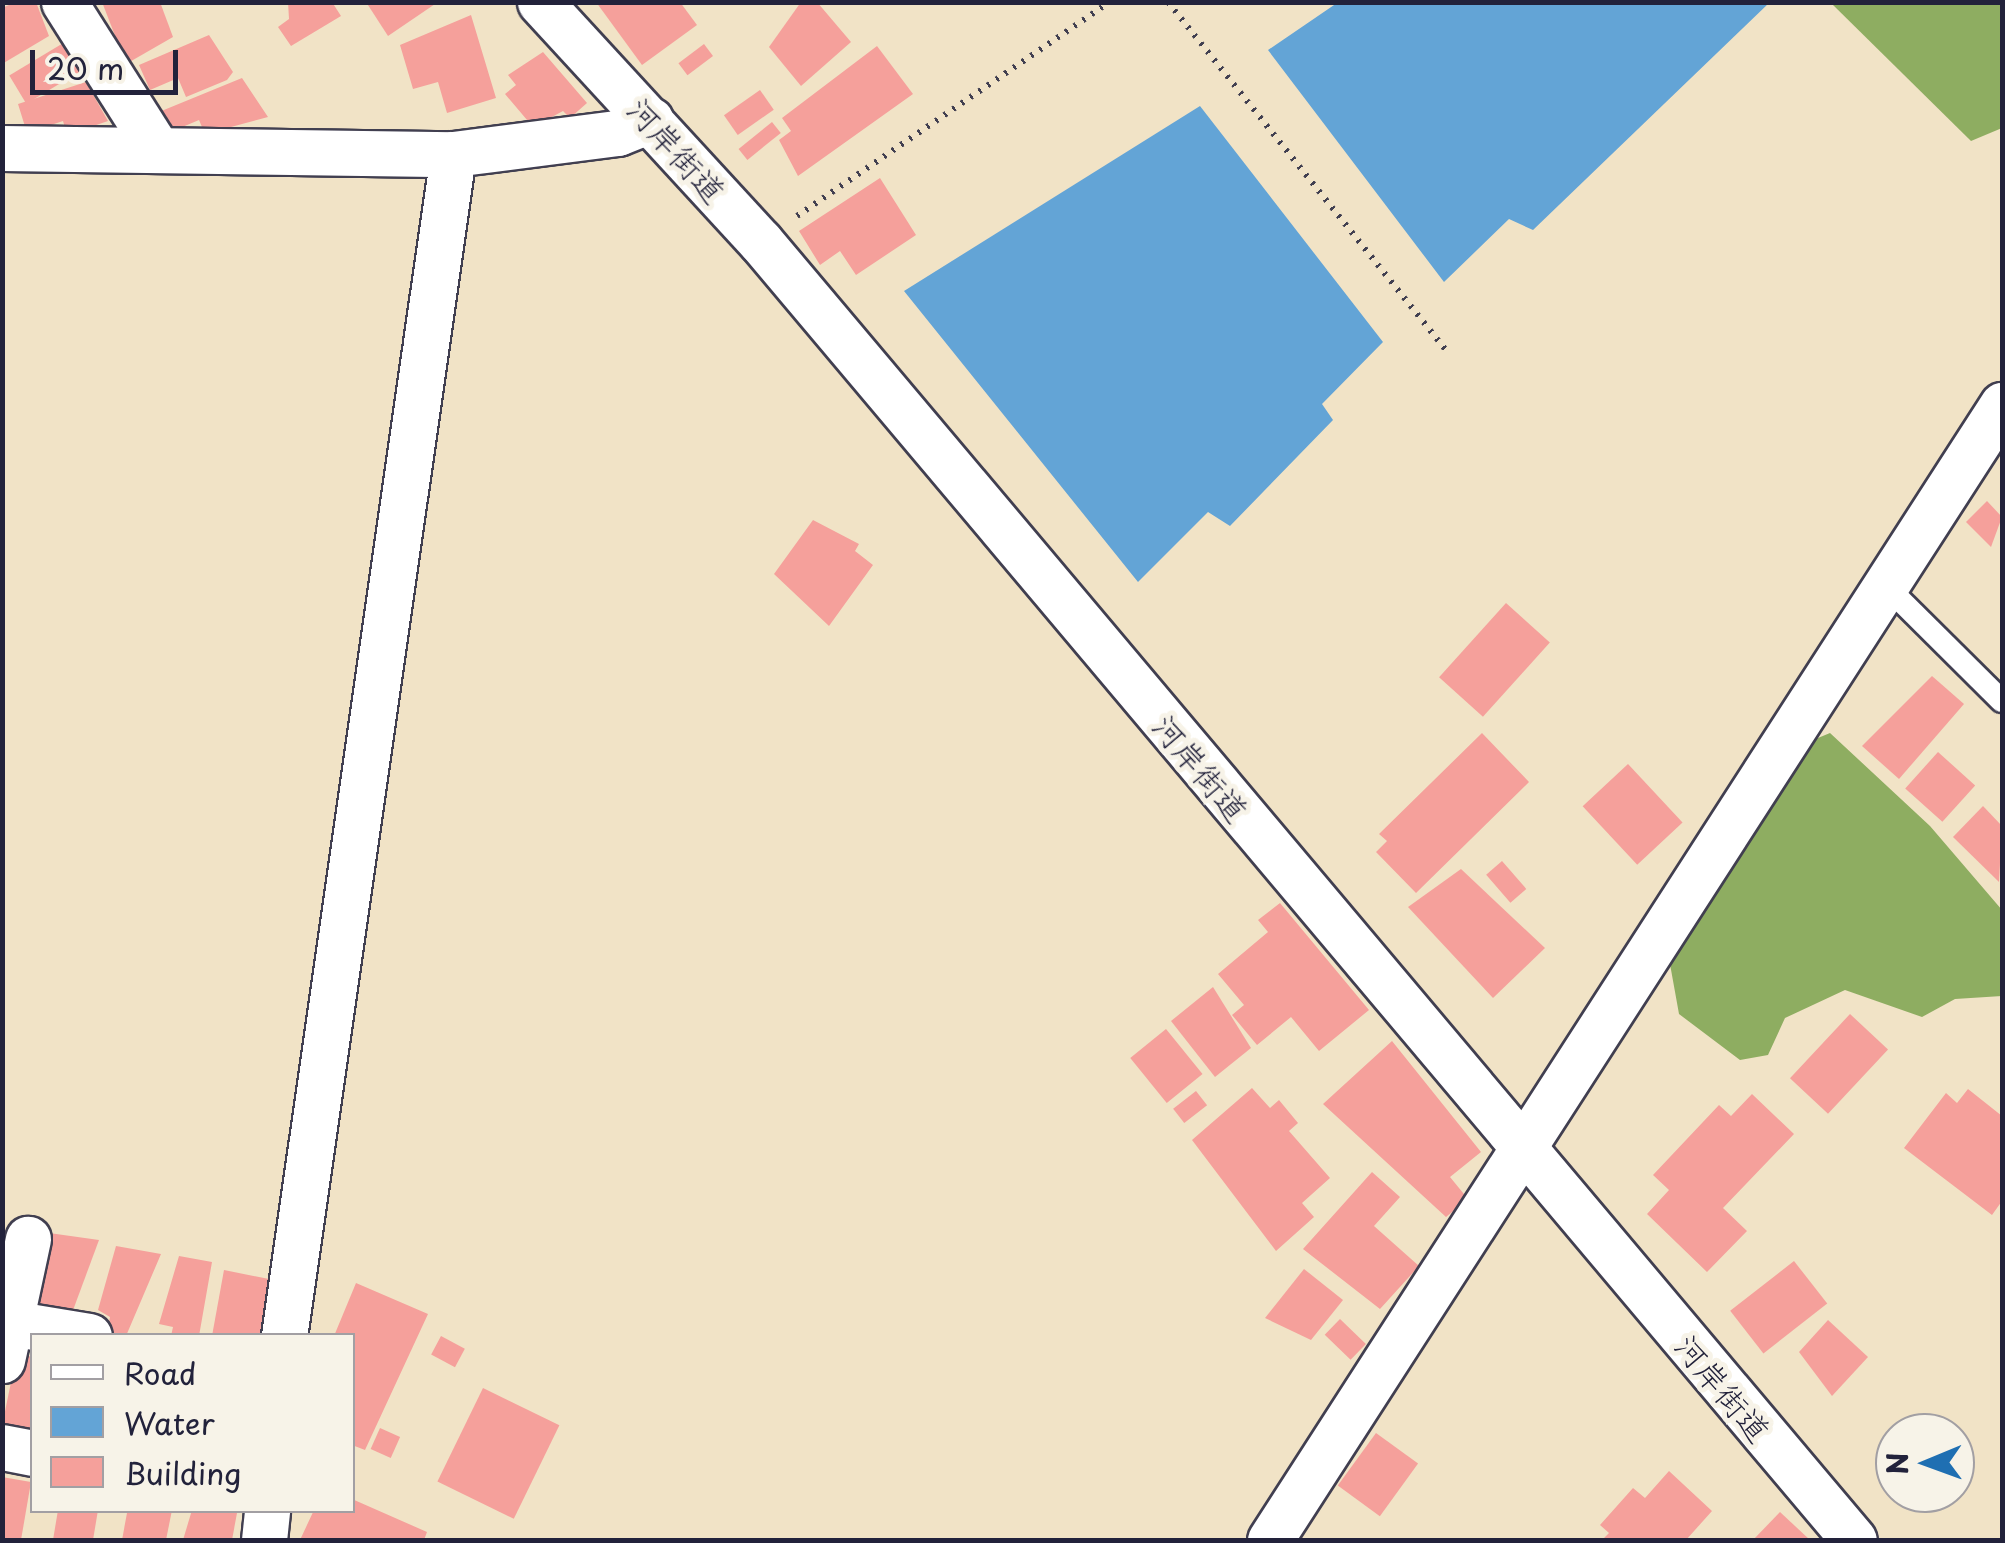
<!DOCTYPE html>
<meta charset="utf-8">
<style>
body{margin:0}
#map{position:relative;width:2005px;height:1543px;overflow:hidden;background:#f1e3c6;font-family:"Playpen Sans","Klee One",sans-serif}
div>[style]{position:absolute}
.forest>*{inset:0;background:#8ead61}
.water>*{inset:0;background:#63a4d6}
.building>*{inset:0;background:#f5a09b;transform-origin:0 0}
.path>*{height:6px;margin-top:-3px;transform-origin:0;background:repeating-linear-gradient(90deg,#413f50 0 2.5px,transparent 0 10.5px)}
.roads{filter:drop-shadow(2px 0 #413f50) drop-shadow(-2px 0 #413f50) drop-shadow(0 2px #413f50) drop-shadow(0 -2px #413f50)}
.lane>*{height:22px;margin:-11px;padding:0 11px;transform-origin:11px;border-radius:11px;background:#fff}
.street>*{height:45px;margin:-22.5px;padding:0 22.5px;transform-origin:22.5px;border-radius:22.5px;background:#fff}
span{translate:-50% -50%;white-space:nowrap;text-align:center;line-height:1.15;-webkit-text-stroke:10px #f7f3e8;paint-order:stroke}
.street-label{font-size:32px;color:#22223b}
.frame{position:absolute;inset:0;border:5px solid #22223b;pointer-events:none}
.legend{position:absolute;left:30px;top:1333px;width:325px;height:180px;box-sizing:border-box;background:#f7f3e8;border:2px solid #a29fa3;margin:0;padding:12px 18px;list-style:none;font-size:30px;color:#22223b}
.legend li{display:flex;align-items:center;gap:20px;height:50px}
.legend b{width:50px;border:2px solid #a29fa3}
.north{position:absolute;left:1875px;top:1413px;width:100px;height:100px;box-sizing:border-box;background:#f7f3e8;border:2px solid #a29fa3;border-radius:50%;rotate:269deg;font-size:28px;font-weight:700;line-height:40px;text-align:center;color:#22223b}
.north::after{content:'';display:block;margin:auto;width:35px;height:45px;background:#1f6fb2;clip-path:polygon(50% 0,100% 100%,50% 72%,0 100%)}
.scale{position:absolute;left:30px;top:50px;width:148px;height:45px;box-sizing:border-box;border:5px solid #22223b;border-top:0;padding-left:12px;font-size:30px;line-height:35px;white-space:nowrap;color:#22223b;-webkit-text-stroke:8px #f7f3e8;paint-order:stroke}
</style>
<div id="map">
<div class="forest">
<div style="clip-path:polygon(1831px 3px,2002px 3px,2002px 128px,1971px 141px)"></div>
<div style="clip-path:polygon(1830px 733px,1930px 826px,2002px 910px,2002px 996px,1955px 999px,1922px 1017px,1845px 990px,1785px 1018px,1768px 1055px,1740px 1060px,1679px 1014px,1668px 953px,1806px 743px)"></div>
</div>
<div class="water">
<div style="clip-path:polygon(1337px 3px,1337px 2px,1769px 3px,1533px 230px,1509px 219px,1444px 282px,1268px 50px)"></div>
<div style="clip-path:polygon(1200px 106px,1383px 342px,1322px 404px,1333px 420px,1230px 526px,1208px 512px,1138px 582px,904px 291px)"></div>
</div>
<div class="building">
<div style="clip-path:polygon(16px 2px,36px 2px,49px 36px,2px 64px,2px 8px)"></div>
<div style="clip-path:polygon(102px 2px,160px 2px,173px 37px,126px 64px)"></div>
<div style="clip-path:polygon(288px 2px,332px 2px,341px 16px,291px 46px,278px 27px,289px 19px)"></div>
<div style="clip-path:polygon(366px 2px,438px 2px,388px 36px)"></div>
<div style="clip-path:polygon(596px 2px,680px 2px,697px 25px,642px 65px)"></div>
<div style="clip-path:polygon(801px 2px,817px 2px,851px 42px,801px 86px,769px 47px)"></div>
<div style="clip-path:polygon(471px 15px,496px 98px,447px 113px,438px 82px,413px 89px,400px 45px)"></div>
<div style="clip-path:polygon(209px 35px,233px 72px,227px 80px,186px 97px,178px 78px,150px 90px,139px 65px)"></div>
<div style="left:65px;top:42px;width:33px;height:65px;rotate:59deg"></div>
<div style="left:704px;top:44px;width:15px;height:32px;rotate:53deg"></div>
<div style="clip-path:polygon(877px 46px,913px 94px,798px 176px,779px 140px,791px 131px,782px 118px)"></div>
<div style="clip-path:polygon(543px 52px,587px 103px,570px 118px,563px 111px,533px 127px,505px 94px,516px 85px,508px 75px)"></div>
<div style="clip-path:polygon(242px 78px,268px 117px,205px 134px,199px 120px,168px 133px,159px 112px)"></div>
<div style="clip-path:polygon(86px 82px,108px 121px,67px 135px,63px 121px,27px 133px,18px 104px)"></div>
<div style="left:760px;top:90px;width:24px;height:44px;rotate:55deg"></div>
<div style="left:772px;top:122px;width:14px;height:43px;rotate:51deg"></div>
<div style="clip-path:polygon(880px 178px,916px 235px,856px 275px,840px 251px,820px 265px,799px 231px)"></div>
<div style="clip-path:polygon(1987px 501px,2002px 517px,1991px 547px,1966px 522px)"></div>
<div style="clip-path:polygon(813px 520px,859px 544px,855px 551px,873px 565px,829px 626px,774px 574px)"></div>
<div style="left:1506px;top:603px;width:59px;height:100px;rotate:42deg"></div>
<div style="clip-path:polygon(1932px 676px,1964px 704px,1899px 779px,1862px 746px)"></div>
<div style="clip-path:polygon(1482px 733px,1529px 782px,1416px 893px,1376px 852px,1387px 841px,1379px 834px)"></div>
<div style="left:1938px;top:752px;width:50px;height:49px;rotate:42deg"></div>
<div style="left:1628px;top:764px;width:80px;height:62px;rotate:47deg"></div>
<div style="clip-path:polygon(1983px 806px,2002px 826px,1999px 882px,1953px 837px)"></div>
<div style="left:1502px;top:861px;width:37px;height:21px;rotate:49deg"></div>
<div style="clip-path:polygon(1461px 869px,1545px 948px,1493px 998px,1408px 907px)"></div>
<div style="clip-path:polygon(1280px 903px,1369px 1010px,1319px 1051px,1291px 1017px,1257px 1045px,1232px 1015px,1244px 1005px,1218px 974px,1268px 932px,1258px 920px)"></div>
<div style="clip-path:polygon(1213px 987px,1251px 1048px,1215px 1077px,1171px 1021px)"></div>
<div style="left:1850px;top:1014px;width:52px;height:88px;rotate:43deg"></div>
<div style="left:1166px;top:1029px;width:58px;height:46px;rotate:51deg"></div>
<div style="clip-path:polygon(1392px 1041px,1481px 1152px,1450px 1177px,1468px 1199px,1446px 1217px,1323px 1104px)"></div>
<div style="clip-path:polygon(1252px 1088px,1270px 1108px,1279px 1100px,1298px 1123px,1289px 1131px,1330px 1178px,1302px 1203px,1314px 1217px,1276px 1251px,1192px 1140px)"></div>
<div style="clip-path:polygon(1968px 1089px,2002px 1116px,2002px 1201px,1992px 1215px,1904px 1148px,1946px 1093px,1957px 1103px)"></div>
<div style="left:1196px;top:1091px;width:18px;height:29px;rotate:52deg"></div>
<div style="clip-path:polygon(1752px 1094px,1794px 1134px,1723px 1208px,1747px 1231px,1707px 1272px,1647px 1214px,1669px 1190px,1653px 1175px,1719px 1105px,1731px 1116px)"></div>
<div style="clip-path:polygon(1372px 1172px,1400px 1197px,1374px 1226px,1419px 1266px,1380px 1309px,1303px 1249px)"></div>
<div style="clip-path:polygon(42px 1232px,99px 1240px,69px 1321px,30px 1316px)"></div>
<div style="clip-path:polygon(116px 1246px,161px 1254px,126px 1336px,107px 1333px,110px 1317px,98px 1310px)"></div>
<div style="clip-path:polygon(179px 1256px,212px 1262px,199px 1336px,171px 1336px,173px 1327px,159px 1324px)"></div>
<div style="left:1794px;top:1261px;width:54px;height:81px;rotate:52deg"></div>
<div style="clip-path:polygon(1304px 1269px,1343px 1300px,1311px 1340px,1265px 1318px)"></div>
<div style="clip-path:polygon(224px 1270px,279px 1281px,269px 1336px,212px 1336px)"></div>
<div style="clip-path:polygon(356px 1283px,428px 1314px,365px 1450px,352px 1445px,352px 1336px,334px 1336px)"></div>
<div style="left:1340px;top:1319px;width:36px;height:22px;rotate:44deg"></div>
<div style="clip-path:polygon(1828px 1320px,1868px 1357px,1832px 1396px,1799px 1352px)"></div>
<div style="left:441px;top:1336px;width:27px;height:21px;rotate:28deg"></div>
<div style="clip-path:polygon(17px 1353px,32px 1357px,32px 1432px,2px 1426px)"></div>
<div style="left:483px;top:1388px;width:85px;height:104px;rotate:26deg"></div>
<div style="left:380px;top:1428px;width:22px;height:23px;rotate:24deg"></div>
<div style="left:1376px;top:1433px;width:52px;height:65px;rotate:36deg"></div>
<div style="clip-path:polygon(1669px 1471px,1712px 1511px,1686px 1540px,1602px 1540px,1609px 1533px,1600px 1525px,1633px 1488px,1645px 1498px)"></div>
<div style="clip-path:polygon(2px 1477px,31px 1482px,21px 1540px,2px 1540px)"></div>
<div style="clip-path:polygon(352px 1499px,427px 1532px,424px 1540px,300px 1540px,314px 1510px,352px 1510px)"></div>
<div style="clip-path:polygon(58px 1510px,98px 1510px,93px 1540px,53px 1540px)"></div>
<div style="clip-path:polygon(144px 1510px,172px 1510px,166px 1540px,122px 1540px,127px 1513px)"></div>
<div style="clip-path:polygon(192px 1510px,237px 1513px,232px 1540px,183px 1540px)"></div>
<div style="clip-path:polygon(1780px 1512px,1810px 1540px,1753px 1540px)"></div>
</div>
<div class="path">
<div style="left:1168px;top:2px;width:449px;rotate:51.4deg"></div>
<div style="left:797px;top:216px;width:379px;rotate:-34.4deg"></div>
</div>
<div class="roads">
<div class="lane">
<div style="left:1886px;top:586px;width:163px;rotate:44.8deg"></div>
</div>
<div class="street">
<div style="left:64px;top:2px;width:172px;rotate:57.6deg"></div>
<div style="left:540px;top:2px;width:325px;rotate:47.4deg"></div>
<div style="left:760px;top:241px;width:1698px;rotate:49.9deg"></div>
<div style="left:2px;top:148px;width:451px;rotate:0.8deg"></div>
<div style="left:453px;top:154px;width:166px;rotate:-7.3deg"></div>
<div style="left:618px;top:133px;width:35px;rotate:-22deg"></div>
<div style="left:10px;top:1323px;width:80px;rotate:9.3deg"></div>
<div style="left:284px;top:1336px;width:1194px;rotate:-81.86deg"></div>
<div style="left:2px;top:1360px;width:124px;rotate:-77.9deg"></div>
<div style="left:2px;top:1447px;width:31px;rotate:11deg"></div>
<div style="left:264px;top:1540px;width:30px;rotate:-84deg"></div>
<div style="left:1270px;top:1540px;width:1351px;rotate:-57.18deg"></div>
</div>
</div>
<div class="street-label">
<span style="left:677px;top:150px;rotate:48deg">河岸街道</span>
<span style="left:1201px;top:768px;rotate:50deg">河岸街道</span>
<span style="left:1723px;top:1388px;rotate:50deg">河岸街道</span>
</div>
<div class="frame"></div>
<ul class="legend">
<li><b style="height:12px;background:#fff"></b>Road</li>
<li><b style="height:28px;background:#63a4d6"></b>Water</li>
<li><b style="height:28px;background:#f5a09b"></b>Building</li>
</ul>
<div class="north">N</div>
<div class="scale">20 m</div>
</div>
